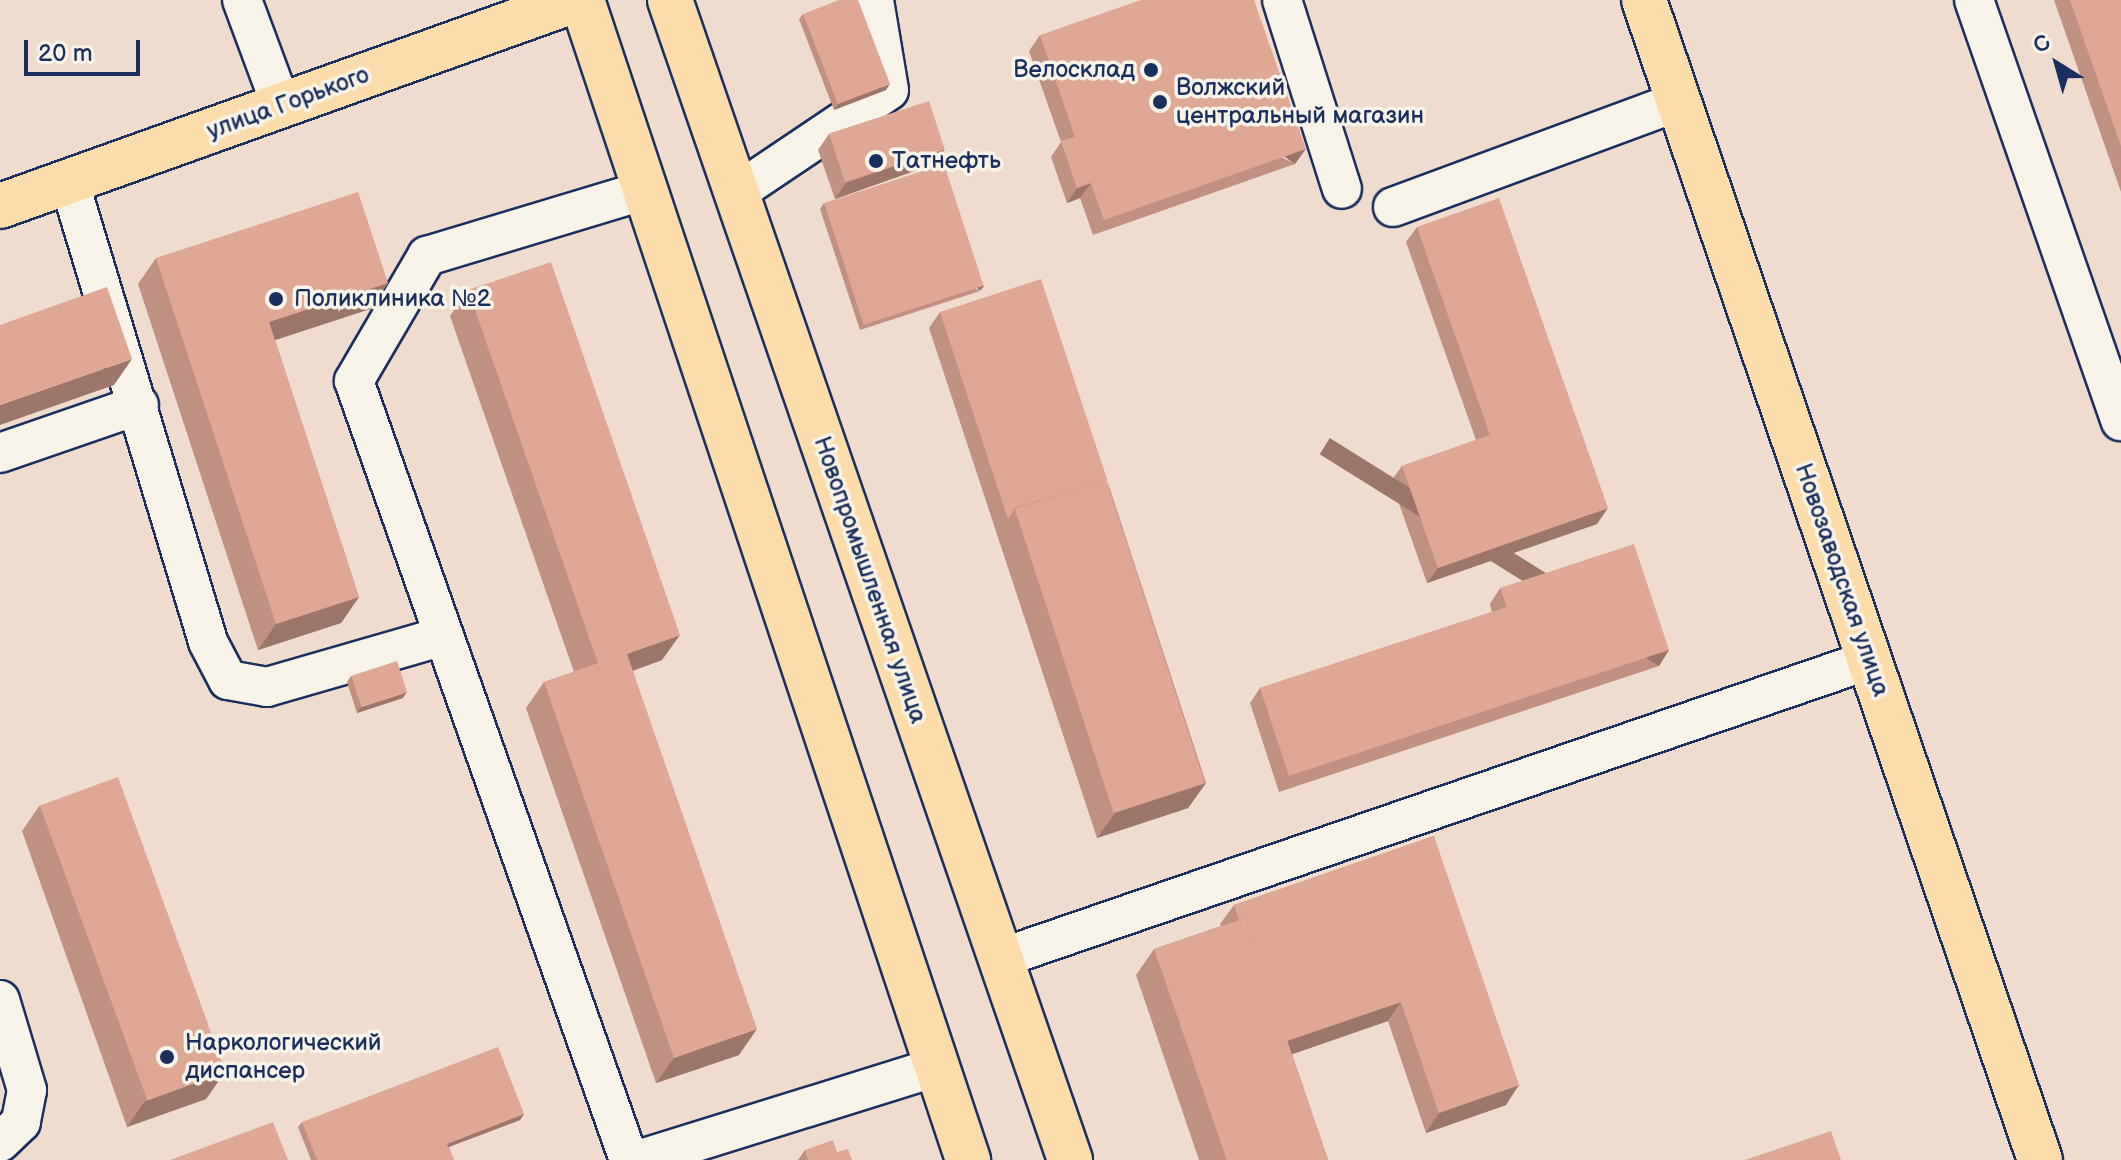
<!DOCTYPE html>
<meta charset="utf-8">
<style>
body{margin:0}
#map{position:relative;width:2121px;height:1160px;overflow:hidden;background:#f0dccf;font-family:"Balsamiq Sans",sans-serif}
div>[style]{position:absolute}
.roads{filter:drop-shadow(2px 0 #1b2f5e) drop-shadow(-2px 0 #1b2f5e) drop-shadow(0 2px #1b2f5e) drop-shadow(0 -2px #1b2f5e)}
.minor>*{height:38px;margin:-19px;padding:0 19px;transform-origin:19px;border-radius:19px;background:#f7f3e8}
.major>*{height:44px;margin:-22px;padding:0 22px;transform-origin:22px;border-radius:22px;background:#fddcac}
.wall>*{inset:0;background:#c09080}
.shaded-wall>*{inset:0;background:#9c7668;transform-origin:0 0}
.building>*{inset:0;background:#dfa895;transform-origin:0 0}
.dots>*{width:22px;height:22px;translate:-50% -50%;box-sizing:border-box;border:4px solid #f7f3e8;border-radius:50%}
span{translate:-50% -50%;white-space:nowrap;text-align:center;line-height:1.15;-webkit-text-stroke:7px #f7f3e8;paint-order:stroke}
.poi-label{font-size:24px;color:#1b2f5e}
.right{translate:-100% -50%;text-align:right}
.left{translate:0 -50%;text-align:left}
.street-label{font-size:24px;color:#1b2f5e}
.north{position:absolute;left:2017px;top:24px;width:80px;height:80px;-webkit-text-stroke:6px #f7f3e8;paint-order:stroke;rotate:323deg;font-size:22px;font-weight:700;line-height:32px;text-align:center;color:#1b2f5e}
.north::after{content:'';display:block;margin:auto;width:28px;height:36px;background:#1b2f5e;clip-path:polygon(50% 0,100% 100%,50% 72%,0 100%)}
.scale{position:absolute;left:24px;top:40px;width:116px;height:36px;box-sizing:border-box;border:4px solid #1b2f5e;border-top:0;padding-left:10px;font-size:24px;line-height:28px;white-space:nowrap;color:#1b2f5e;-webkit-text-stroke:6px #f7f3e8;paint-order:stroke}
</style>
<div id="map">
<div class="roads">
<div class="minor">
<div style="left:242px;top:0;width:112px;rotate:69.6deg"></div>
<div style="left:1282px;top:0;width:198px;rotate:72.4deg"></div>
<div style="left:1974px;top:0;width:446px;rotate:70.8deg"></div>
<div style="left:69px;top:181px;width:481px;rotate:73.2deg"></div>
<div style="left:208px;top:642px;width:43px;rotate:62.2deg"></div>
<div style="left:228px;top:680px;width:40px;rotate:10deg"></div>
<div style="left:267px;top:687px;width:184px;rotate:-16.1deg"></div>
<div style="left:736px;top:193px;width:184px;rotate:-33.9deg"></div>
<div style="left:889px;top:90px;width:91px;rotate:-99.5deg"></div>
<div style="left:1393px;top:207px;width:305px;rotate:-20.3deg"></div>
<div style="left:0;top:453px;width:147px;rotate:-19.1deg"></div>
<div style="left:1001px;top:958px;width:918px;rotate:-18.95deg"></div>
<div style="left:0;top:1000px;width:94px;rotate:73.3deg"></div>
<div style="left:27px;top:1090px;width:33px;rotate:101deg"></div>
<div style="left:21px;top:1122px;width:29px;rotate:136deg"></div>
<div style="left:629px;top:1160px;width:826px;rotate:-109.44deg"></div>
<div style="left:354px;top:381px;width:145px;rotate:-59.7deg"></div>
<div style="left:427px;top:256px;width:228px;rotate:-16.8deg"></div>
<div style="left:638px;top:1160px;width:313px;rotate:-17.3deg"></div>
</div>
<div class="major">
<div style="left:582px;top:0;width:1223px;rotate:71.59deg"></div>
<div style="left:670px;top:0;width:1227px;rotate:70.97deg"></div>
<div style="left:1644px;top:0;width:1226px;rotate:71.15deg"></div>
<div style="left:0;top:206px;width:612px;rotate:-19.68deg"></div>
</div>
</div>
<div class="wall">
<div style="clip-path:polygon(2054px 0,2121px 0,2121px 192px)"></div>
<div style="clip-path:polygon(803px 14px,886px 90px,834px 110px,799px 19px)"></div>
<div style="clip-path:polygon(1040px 35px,1295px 164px,1093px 235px,1080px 198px,1067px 203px,1051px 157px,1061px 142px,1029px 51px)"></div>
<div style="clip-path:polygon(829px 134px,934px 164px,835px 199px,818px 150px)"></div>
<div style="clip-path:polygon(824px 203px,980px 291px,860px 330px,820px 209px)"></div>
<div style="clip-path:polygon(1417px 227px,1597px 524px,1427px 583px,1391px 481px,1402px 466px,1476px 440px,1406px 242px)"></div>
<div style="clip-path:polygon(156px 258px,388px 283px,370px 309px,275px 340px,359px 597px,341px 623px,258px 650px,138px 284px)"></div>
<div style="clip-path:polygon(468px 290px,662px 660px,633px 671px,739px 1055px,656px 1083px,526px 708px,544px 682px,574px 672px,450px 316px)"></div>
<div style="clip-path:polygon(940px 312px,1109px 486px,1206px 783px,1188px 808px,1097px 838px,929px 328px)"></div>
<div style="clip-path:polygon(1500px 588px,1669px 650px,1659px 666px,1279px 792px,1250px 703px,1260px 688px,1492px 612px,1490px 604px)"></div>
<div style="clip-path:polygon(351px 676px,403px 698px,357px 713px,347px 682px)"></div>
<div style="clip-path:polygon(40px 805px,224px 1073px,206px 1099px,127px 1127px,22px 831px)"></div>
<div style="clip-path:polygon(1434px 836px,1506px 1105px,1426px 1133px,1388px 1021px,1292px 1054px,1328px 1160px,1199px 1160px,1136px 975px,1154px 949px,1221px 926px,1220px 924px,1234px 905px)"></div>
<div style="clip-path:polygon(524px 1114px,520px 1120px,449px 1147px,454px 1160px,311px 1160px,298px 1127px,302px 1122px)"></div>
<div style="clip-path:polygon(805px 1150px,837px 1152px,852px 1160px,798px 1160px)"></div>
</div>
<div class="shaded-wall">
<div style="clip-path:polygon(890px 84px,886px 90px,834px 110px,838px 104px)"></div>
<div style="clip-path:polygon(945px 149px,934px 164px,835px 199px,846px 183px)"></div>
<div style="left:1306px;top:149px;width:19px;height:214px;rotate:126deg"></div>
<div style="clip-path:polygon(1091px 183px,1080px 198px,1067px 203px,1077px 188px)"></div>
<div style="clip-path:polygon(388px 283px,370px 309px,251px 348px,269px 322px)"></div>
<div style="left:984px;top:286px;width:6px;height:126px;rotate:129deg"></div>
<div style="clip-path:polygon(132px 359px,114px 385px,0 425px,0 405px)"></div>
<div style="clip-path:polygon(1608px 508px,1597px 524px,1427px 583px,1438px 568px)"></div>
<div style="clip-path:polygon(359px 597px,341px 623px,258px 650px,276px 624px)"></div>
<div style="clip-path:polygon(680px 635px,662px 660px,609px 679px,627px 654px)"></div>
<div style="left:1669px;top:650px;width:19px;height:400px;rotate:122deg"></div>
<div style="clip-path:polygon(407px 692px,403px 698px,357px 713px,361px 707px)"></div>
<div style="clip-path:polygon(1206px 783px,1188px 808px,1097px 838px,1115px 813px)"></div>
<div style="clip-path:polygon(1401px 1002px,1388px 1021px,1267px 1063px,1281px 1043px)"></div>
<div style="clip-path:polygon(757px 1029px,739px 1055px,656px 1083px,674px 1058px)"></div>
<div style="clip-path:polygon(224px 1073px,206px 1099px,127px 1127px,145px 1101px)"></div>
<div style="clip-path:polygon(1519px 1085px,1506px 1105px,1426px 1133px,1439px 1113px)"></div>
<div style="clip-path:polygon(524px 1114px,520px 1120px,443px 1149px,447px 1144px)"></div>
</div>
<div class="building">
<div style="clip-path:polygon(839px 0,858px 0,890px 84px,838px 104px,803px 14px)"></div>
<div style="clip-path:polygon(1141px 0,1254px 0,1306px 149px,1104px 220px,1091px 183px,1077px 188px,1061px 141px,1075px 137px,1040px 35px)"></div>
<div style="clip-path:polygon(2070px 0,2121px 0,2121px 146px)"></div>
<div style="left:929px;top:101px;width:51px;height:105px;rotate:72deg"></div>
<div style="left:944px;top:164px;width:128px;height:126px;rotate:72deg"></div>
<div style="clip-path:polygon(358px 192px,388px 283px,269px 322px,359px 597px,276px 624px,156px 258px)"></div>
<div style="clip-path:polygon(1499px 198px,1608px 508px,1438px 568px,1402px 466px,1490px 435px,1417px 227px)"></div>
<div style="clip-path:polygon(551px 262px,680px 635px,627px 654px,757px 1029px,674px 1058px,544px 682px,598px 663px,468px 290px)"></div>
<div style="clip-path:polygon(1041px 279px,1109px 485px,1106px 479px,1015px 508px,1008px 519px,940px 312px)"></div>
<div style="clip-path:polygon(107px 287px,132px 359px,0 405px,0 325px)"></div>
<div style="left:1106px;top:479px;width:320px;height:96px;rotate:72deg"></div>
<div style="clip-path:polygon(1634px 544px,1669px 650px,1289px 776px,1260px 688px,1507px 607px,1500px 588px)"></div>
<div style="left:397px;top:661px;width:33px;height:48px;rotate:72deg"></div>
<div style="left:118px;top:777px;width:314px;height:83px;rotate:70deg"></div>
<div style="clip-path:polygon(1434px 836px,1519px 1085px,1439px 1113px,1401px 1002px,1287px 1041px,1245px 918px,1239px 920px,1234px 905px)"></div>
<div style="left:1245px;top:918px;width:256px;height:96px;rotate:71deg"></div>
<div style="clip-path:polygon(498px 1047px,524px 1114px,447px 1144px,454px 1160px,317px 1160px,302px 1122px)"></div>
<div style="clip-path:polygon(273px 1122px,288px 1160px,170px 1160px)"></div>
<div style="clip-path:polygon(1831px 1131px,1841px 1160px,1745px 1160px)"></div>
<div style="clip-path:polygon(833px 1140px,837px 1152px,848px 1149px,852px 1160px,808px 1160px,805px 1150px)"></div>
</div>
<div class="dots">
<div style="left:1151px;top:70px;background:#1b2f5e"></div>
<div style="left:1160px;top:102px;background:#1b2f5e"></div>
<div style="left:876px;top:161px;background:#1b2f5e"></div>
<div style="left:276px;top:299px;background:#1b2f5e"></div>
<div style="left:167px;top:1057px;background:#1b2f5e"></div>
</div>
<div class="poi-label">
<span class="right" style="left:1135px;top:70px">Велосклад</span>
<span class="left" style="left:1176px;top:102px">Волжский<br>центральный магазин</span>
<span class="left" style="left:892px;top:161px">Татнефть</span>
<span class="left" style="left:294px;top:299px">Поликлиника №2</span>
<span class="left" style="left:185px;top:1057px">Наркологический<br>диспансер</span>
</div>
<div class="street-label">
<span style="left:288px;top:103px;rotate:-20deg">улица Горького</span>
<span style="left:870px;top:580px;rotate:71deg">Новопромышленная улица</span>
<span style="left:1842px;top:580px;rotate:71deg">Новозаводская улица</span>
</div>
<div class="north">С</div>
<div class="scale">20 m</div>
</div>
